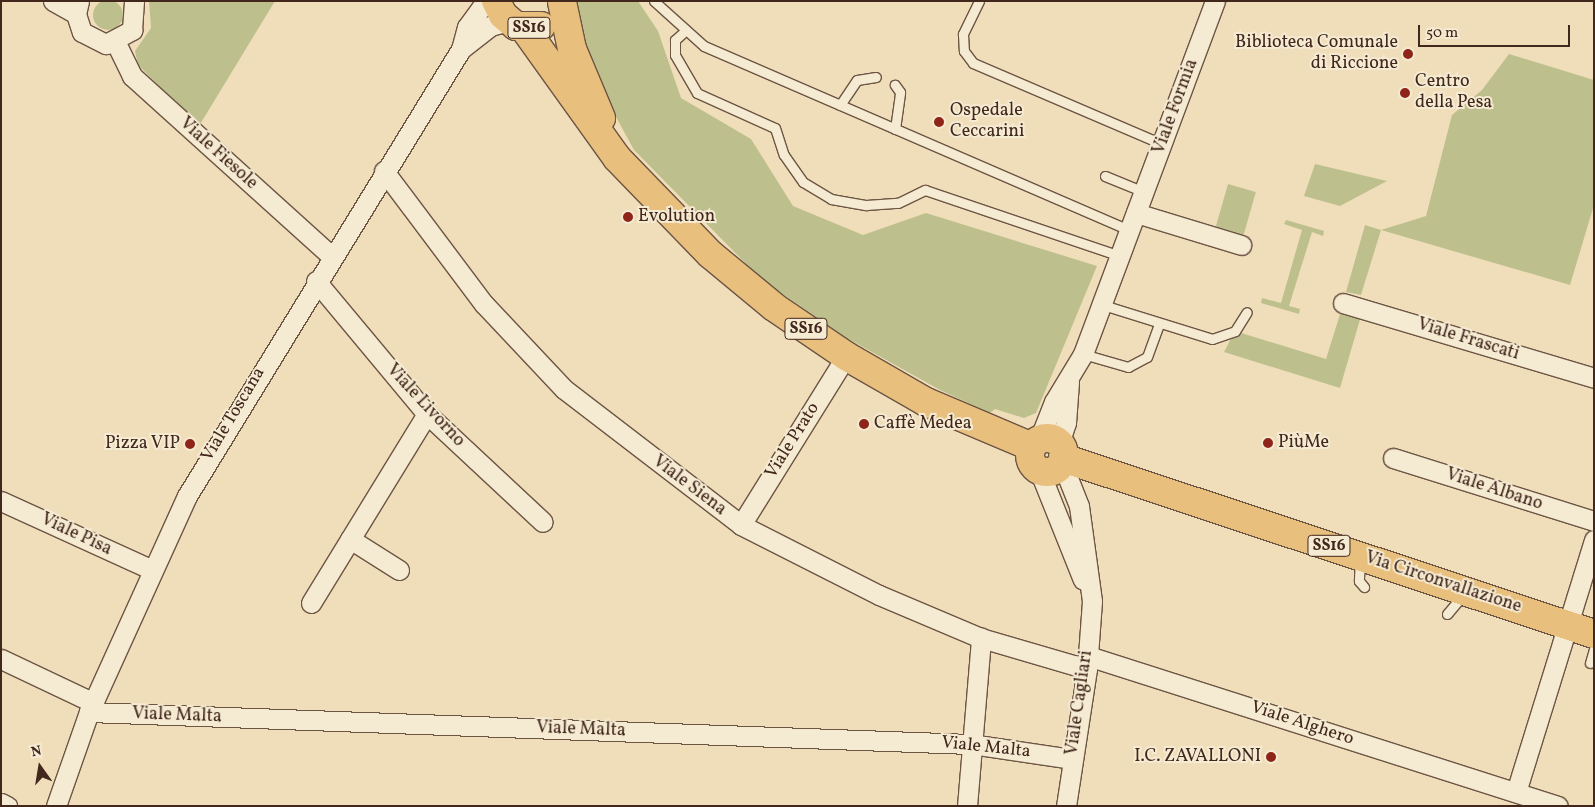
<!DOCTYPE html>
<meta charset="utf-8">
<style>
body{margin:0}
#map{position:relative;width:1595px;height:807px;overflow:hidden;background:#f0deba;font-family:Vollkorn,serif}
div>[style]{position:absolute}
.green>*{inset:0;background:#bdc08d;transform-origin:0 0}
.round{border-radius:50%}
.roads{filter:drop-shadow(1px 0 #6d5544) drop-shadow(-1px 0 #6d5544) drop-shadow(0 1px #6d5544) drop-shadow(0 -1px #6d5544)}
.lane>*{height:9px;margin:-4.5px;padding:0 4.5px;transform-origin:4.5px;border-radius:4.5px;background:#f5ead2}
.street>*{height:19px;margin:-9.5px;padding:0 9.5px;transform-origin:9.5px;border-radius:9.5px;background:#f5ead2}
.primary>*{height:28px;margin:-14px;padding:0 14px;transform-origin:14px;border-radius:14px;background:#e8bf7d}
.primary>.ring{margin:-14px;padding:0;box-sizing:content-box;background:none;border:28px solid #e8bf7d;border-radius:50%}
.dots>*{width:14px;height:14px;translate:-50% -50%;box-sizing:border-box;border:2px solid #f5ead2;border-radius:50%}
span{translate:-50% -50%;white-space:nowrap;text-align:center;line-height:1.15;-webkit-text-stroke:4px #f5ead2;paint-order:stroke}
.shield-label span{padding:1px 4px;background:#f5ead2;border:1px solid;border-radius:4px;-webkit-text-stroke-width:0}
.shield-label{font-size:16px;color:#41271c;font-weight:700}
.poi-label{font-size:18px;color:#41271c}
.right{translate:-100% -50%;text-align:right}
.left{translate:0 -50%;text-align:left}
.street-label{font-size:18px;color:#41271c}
.frame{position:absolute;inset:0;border:2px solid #41271c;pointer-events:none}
.north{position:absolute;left:15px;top:742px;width:50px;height:50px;-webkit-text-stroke:4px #f5ead2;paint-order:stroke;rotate:347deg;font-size:14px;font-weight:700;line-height:20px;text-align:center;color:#41271c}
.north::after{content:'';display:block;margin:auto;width:18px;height:22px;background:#41271c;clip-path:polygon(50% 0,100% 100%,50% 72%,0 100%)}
.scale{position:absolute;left:1418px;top:25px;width:152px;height:22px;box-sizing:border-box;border:2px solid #41271c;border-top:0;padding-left:6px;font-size:15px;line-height:18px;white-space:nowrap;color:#41271c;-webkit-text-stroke:4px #f5ead2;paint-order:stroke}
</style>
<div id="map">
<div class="green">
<div class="round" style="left:93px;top:0;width:30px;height:30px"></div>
<div style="clip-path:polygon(149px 1px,275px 1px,199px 126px,138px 65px,135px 51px,151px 28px)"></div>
<div style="clip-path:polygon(576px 1px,638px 1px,658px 31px,681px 98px,751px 139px,793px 206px,863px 235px,926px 213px,1097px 266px,1036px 413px,1024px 418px,995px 409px,990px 413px,940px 390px,845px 337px,760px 278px,634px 150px,574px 40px)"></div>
<div style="clip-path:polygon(1509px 54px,1594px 80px,1594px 205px,1570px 285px,1381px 230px,1361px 295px,1346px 292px,1365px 225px,1381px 230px,1426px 216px,1452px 115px,1482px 90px)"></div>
<div style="clip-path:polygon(1315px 164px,1387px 181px,1340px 206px,1304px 196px)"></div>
<div style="left:1228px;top:184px;width:29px;height:48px;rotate:16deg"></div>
<div style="clip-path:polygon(1286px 220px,1324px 231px,1323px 236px,1312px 232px,1289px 306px,1300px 309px,1299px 314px,1261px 303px,1262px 298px,1281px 303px,1302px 230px,1284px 224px)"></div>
<div style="clip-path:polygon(1341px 311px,1361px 316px,1340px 388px,1224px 352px,1235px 331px,1326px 359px)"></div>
</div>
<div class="roads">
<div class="lane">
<div style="left:654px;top:1px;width:67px;rotate:42deg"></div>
<div style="left:704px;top:46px;width:464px;rotate:23.4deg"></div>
<div style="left:979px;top:1px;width:37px;rotate:116deg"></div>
<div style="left:963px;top:34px;width:17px;rotate:87deg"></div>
<div style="left:964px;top:51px;width:15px;rotate:53deg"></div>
<div style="left:973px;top:63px;width:206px;rotate:23.2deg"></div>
<div style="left:686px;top:30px;width:15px;rotate:138deg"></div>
<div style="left:675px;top:40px;width:15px;rotate:90deg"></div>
<div style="left:675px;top:55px;width:44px;rotate:59.9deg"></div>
<div style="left:697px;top:93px;width:85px;rotate:24.2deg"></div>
<div style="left:775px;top:128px;width:28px;rotate:72deg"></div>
<div style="left:784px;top:155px;width:33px;rotate:55deg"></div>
<div style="left:803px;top:182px;width:33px;rotate:31deg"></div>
<div style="left:831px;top:199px;width:36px;rotate:10deg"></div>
<div style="left:866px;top:205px;width:32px;rotate:-4deg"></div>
<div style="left:898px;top:203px;width:30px;rotate:-26deg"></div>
<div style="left:925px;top:190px;width:206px;rotate:18.7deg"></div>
<div style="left:840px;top:105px;width:30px;rotate:-56deg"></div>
<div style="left:857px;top:80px;width:19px;rotate:-9deg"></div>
<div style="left:895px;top:129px;width:37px;rotate:-82deg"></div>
<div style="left:900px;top:92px;width:9px;rotate:-126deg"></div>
<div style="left:1105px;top:176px;width:42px;rotate:22.3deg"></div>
<div style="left:1103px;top:305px;width:114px;rotate:17.3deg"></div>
<div style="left:1212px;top:339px;width:24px;rotate:-19deg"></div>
<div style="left:1235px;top:331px;width:22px;rotate:-58deg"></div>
<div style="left:1083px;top:354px;width:47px;rotate:16.1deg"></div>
<div style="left:1128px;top:367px;width:21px;rotate:-28deg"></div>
<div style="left:1147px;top:357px;width:35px;rotate:-70deg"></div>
<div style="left:1360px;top:559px;width:22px;rotate:93deg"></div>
<div style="left:1359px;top:581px;width:8px;rotate:50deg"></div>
<div style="left:1447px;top:614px;width:25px;rotate:-50deg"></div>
<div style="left:1590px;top:663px;width:15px;rotate:-74deg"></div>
</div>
<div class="street">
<div style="left:53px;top:1px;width:26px;rotate:29deg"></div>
<div style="left:79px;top:1px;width:13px;rotate:103deg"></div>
<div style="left:76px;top:14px;width:19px;rotate:72deg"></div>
<div style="left:82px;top:32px;width:27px;rotate:27deg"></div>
<div style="left:106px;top:44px;width:30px;rotate:-28deg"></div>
<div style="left:132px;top:30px;width:29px;rotate:-86deg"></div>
<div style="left:486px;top:1px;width:32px;rotate:126deg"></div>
<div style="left:467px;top:27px;width:23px;rotate:105deg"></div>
<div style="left:461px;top:49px;width:37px;rotate:-38deg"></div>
<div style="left:490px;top:26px;width:20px;rotate:-15deg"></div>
<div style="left:116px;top:43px;width:37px;rotate:64deg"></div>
<div style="left:132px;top:76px;width:268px;rotate:42.1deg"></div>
<div style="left:384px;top:171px;width:166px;rotate:53.1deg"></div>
<div style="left:484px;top:304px;width:117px;rotate:46.7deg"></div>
<div style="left:564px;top:389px;width:223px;rotate:37.5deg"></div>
<div style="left:741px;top:525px;width:155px;rotate:26.9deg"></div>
<div style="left:879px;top:595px;width:111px;rotate:22.9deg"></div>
<div style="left:981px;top:638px;width:110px;rotate:16.3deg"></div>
<div style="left:1136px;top:213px;width:110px;rotate:16.9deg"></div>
<div style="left:316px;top:281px;width:173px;rotate:50.2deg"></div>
<div style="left:427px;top:414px;width:158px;rotate:43deg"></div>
<div style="left:1343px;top:303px;width:262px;rotate:16.6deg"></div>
<div style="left:1039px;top:440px;width:41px;rotate:-68.5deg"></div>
<div style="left:1054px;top:402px;width:56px;rotate:-58.9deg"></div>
<div style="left:1083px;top:354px;width:377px;rotate:-69.5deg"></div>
<div style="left:1059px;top:444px;width:22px;rotate:-72deg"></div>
<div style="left:1066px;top:423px;width:41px;rotate:-85.8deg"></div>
<div style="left:1393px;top:458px;width:211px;rotate:17.4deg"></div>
<div style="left:1062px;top:463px;width:46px;rotate:68.4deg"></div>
<div style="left:1079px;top:506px;width:96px;rotate:82.2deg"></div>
<div style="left:1092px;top:601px;width:68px;rotate:94.2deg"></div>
<div style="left:1087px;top:669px;width:139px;rotate:98.7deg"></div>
<div style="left:1039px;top:470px;width:118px;rotate:68.2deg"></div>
<div style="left:1px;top:501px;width:164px;rotate:24.5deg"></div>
<div style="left:741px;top:525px;width:199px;rotate:-58.1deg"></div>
<div style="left:350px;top:539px;width:58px;rotate:32.3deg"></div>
<div style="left:311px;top:603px;width:222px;rotate:-58.5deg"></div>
<div style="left:1088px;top:656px;width:493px;rotate:17.7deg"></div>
<div style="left:1px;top:659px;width:103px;rotate:25.3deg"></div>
<div style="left:89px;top:712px;width:883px;rotate:2.08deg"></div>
<div style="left:971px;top:744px;width:102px;rotate:8.4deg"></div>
<div style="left:1516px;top:792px;width:264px;rotate:-72.8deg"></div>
<div style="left:1px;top:803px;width:7px;rotate:27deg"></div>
<div style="left:56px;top:806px;width:100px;rotate:-70.7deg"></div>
<div style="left:89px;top:712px;width:237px;rotate:-65.6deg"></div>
<div style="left:187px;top:496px;width:524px;rotate:-58.49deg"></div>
<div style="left:967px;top:806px;width:169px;rotate:-85.2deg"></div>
</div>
<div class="primary">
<div style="left:496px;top:1px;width:16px;rotate:63deg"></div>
<div style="left:503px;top:15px;width:17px;rotate:40deg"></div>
<div style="left:516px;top:26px;width:25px"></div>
<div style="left:562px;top:2px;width:48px;rotate:78deg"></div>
<div style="left:572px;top:49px;width:75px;rotate:67.2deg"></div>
<div style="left:524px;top:28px;width:160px;rotate:54.4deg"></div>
<div style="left:617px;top:158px;width:134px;rotate:45.9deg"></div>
<div style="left:710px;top:254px;width:83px;rotate:39.6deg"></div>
<div style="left:774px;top:307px;width:87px;rotate:34.2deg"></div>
<div style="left:846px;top:356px;width:92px;rotate:29.9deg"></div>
<div style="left:926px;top:402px;width:115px;rotate:23deg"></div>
<div class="ring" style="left:1030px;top:438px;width:6px;height:6px"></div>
<div style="left:1063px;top:458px;width:559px;rotate:18.34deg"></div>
</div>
</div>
<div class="dots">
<div style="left:1408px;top:54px;background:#8f2418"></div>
<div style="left:1405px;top:93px;background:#8f2418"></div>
<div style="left:939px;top:122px;background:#8f2418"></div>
<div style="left:628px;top:217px;background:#8f2418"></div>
<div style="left:864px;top:424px;background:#8f2418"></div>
<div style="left:1268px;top:443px;background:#8f2418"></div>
<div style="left:190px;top:444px;background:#8f2418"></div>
<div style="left:1271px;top:757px;background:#8f2418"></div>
</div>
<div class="shield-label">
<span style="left:529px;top:28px">SS16</span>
<span style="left:806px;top:329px">SS16</span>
<span style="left:1329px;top:546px">SS16</span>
</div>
<div class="poi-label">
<span class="right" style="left:1398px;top:54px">Biblioteca Comunale<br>di Riccione</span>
<span class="left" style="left:1415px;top:93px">Centro<br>della Pesa</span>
<span class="left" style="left:950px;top:122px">Ospedale<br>Ceccarini</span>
<span class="left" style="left:638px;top:217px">Evolution</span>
<span class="left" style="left:874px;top:424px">Caffè Medea</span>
<span class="left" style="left:1278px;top:443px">PiùMe</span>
<span class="right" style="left:180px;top:444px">Pizza VIP</span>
<span class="right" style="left:1261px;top:757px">I.C. ZAVALLONI</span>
</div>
<div class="street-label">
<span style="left:1176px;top:107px;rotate:-70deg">Viale Formia</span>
<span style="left:218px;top:154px;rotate:42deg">Viale Fiesole</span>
<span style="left:1468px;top:340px;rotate:17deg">Viale Frascati</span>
<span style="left:425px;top:406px;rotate:47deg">Viale Livorno</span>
<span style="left:234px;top:415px;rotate:-59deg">Viale Toscana</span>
<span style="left:793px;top:441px;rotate:-58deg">Viale Prato</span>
<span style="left:689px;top:486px;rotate:37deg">Viale Siena</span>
<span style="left:1494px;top:490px;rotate:18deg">Viale Albano</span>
<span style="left:76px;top:535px;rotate:25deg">Viale Pisa</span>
<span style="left:1443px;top:583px;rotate:18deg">Via Circonvallazione</span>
<span style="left:1080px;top:703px;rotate:-82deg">Viale Cagliari</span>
<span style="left:177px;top:716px;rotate:2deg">Viale Malta</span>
<span style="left:1302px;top:724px;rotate:18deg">Viale Alghero</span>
<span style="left:581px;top:730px;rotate:2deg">Viale Malta</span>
<span style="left:986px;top:748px;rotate:6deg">Viale Malta</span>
</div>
<div class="frame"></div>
<div class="north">N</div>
<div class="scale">50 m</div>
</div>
